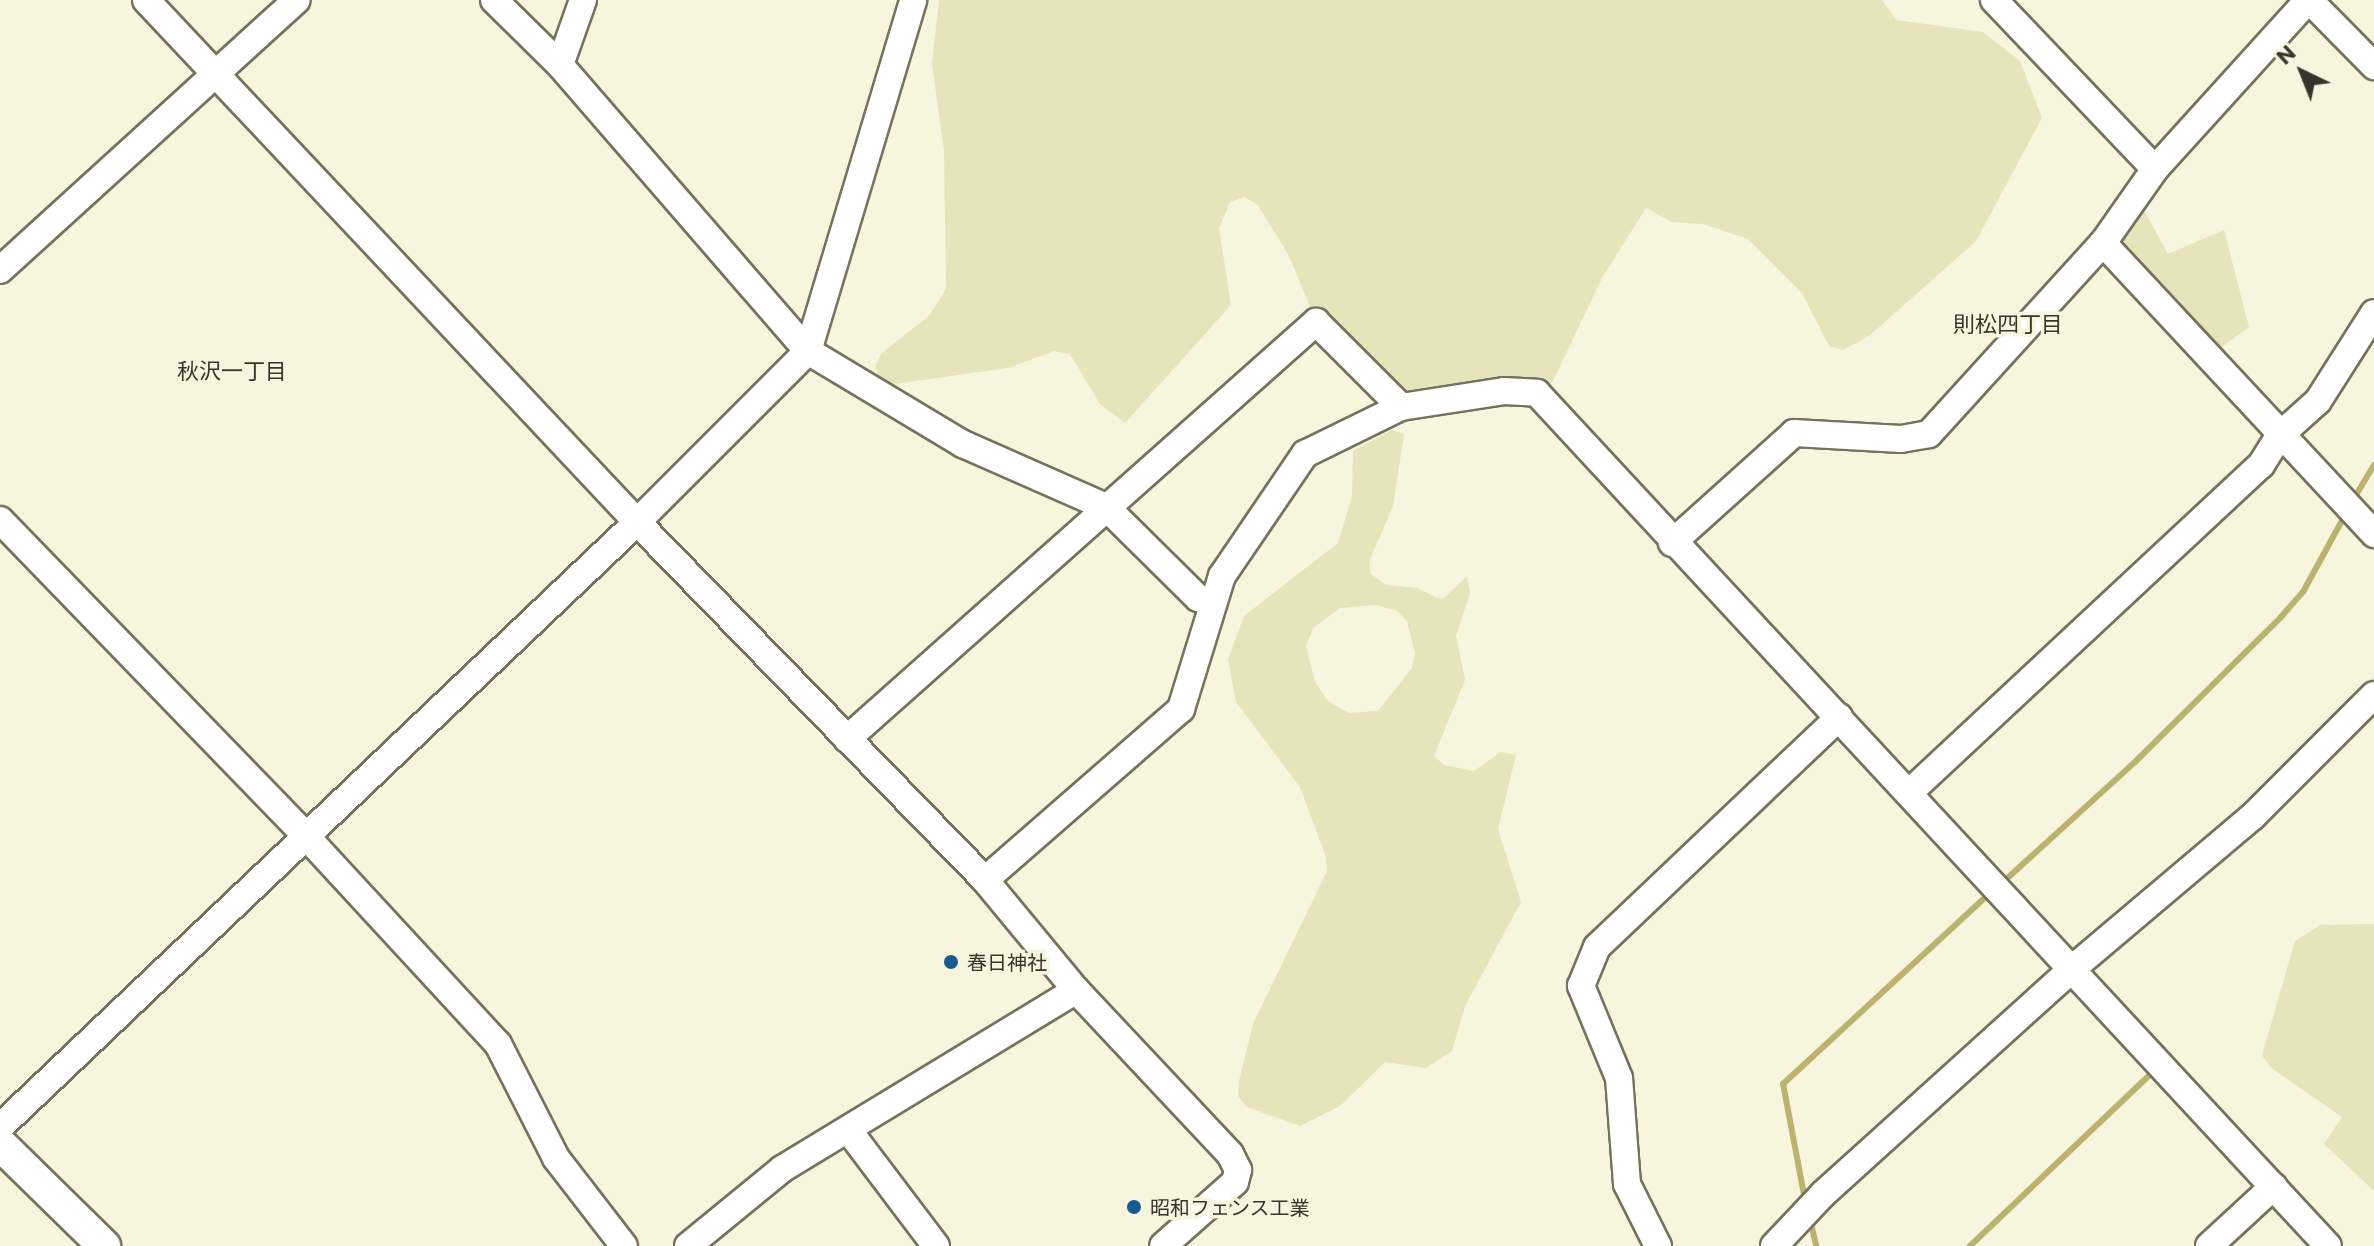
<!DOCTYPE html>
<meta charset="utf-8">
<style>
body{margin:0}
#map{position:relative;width:2374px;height:1246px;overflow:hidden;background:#f7f5dd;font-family:Commissioner,"Noto Sans JP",sans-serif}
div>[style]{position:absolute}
.green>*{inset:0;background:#e7e3ba}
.stream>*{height:6px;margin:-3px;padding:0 3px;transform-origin:3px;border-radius:3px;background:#bab26e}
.roads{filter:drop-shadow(2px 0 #75725d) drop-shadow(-2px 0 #75725d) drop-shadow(0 2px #75725d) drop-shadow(0 -2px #75725d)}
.minor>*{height:26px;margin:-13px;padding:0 13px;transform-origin:13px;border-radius:13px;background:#fff}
.major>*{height:32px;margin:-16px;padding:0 16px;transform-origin:16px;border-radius:16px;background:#fff}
.dots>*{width:22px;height:22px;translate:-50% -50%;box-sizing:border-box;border:4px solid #f7f5dd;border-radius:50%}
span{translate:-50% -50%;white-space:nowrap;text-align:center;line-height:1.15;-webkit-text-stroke:7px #f7f5dd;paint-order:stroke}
.poi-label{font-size:20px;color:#36352c}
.left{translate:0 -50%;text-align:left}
.neighbourhood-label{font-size:22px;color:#36352c}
.north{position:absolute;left:2262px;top:32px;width:80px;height:80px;-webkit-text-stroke:6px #f7f5dd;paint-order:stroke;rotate:317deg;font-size:22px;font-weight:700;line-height:32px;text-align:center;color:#36352c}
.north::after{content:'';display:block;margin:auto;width:28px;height:36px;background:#36352c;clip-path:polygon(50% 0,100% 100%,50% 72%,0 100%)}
</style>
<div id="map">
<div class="green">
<div style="clip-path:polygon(939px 0,1882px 0,1896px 20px,1983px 32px,2020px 61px,2042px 118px,1976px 241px,1869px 336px,1843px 350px,1829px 346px,1802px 293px,1748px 239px,1703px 224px,1672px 222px,1646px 208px,1603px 276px,1552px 383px,1499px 382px,1407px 395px,1311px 309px,1288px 254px,1257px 204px,1244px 197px,1230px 202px,1219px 228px,1231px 305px,1125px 423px,1100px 404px,1070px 354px,1054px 351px,1008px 368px,895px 384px,881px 381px,875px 366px,882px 353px,930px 315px,946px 289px,944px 151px,932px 64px)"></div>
<div style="clip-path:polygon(2142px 206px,2168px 254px,2224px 230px,2249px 327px,2211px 355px,2111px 241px)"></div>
<div style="clip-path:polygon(evenodd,1392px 430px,1404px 434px,1393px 506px,1369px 562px,1371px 574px,1386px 585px,1417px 588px,1437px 598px,1444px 598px,1467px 576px,1470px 593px,1456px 636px,1465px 680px,1434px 756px,1444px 765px,1474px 771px,1501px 752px,1516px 755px,1498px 829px,1521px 902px,1465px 1006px,1452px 1051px,1426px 1068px,1385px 1062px,1340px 1106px,1300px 1126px,1247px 1107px,1238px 1096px,1239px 1081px,1253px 1024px,1327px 871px,1326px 857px,1300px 787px,1236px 702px,1228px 659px,1244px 616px,1338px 543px,1352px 497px,1353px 451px,1392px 430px,1376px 605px,1397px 611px,1407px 621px,1415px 653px,1412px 668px,1378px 711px,1349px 713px,1328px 701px,1315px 682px,1306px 646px,1313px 628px,1340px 608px,1376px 605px)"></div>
<div style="clip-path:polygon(2374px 924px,2374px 1191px,2324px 1144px,2342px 1117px,2270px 1067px,2262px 1055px,2295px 941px,2320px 925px)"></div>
</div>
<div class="stream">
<div style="left:2353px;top:500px;width:41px;rotate:-59deg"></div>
<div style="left:2002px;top:883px;width:180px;rotate:-42.3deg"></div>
<div style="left:2135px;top:762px;width:206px;rotate:-44.8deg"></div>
<div style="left:2281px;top:617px;width:33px;rotate:-49deg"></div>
<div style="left:2303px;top:592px;width:90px;rotate:-61.4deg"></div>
<div style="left:1805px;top:1200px;width:118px;rotate:-100.7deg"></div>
<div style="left:1783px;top:1084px;width:282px;rotate:-42.7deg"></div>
<div style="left:1810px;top:1219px;width:28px;rotate:77deg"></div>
<div style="left:1970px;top:1246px;width:253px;rotate:-43.6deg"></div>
</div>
<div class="roads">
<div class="minor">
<div style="left:146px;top:0;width:717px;rotate:46.75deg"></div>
<div style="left:637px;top:522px;width:499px;rotate:45.8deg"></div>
<div style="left:985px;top:880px;width:143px;rotate:50.4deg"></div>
<div style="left:1076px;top:990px;width:225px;rotate:46.8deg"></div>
<div style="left:1230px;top:1154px;width:18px;rotate:63deg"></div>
<div style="left:1238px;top:1170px;width:12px;rotate:104deg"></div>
<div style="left:1235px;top:1182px;width:96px;rotate:138.4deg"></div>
<div style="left:494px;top:0;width:93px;rotate:44.6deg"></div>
<div style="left:560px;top:65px;width:379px;rotate:49.1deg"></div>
<div style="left:808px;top:351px;width:181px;rotate:31deg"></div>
<div style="left:963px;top:444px;width:156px;rotate:23.8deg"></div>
<div style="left:1106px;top:507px;width:129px;rotate:44.7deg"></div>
<div style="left:1198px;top:598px;width:14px;rotate:17deg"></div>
<div style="left:1994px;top:0;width:233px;rotate:46.4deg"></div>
<div style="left:2309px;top:0;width:93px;rotate:45.4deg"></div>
<div style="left:560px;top:65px;width:69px;rotate:-70.5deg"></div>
<div style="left:2103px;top:243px;width:398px;rotate:47deg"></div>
<div style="left:0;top:270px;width:401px;rotate:-42.3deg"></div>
<div style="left:0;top:520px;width:438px;rotate:45.9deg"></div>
<div style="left:305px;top:835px;width:284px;rotate:47.3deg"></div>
<div style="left:498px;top:1044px;width:128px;rotate:63deg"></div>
<div style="left:556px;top:1158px;width:111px;rotate:52.3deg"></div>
<div style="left:1672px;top:543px;width:164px;rotate:-42deg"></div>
<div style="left:1794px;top:433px;width:107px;rotate:3.2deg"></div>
<div style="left:1901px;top:439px;width:28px;rotate:-10deg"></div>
<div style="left:1929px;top:434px;width:258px;rotate:-47.7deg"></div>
<div style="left:2103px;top:243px;width:90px;rotate:-54.9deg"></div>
<div style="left:2155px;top:169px;width:228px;rotate:-47.8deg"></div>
<div style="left:847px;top:739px;width:628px;rotate:-41.64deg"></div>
<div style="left:1316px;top:322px;width:120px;rotate:45deg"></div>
<div style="left:1910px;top:792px;width:480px;rotate:-43deg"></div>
<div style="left:2261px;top:465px;width:34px;rotate:-58deg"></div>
<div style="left:2279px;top:436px;width:52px;rotate:-41.9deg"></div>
<div style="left:2318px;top:401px;width:104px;rotate:-57.5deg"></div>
<div style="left:985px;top:880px;width:260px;rotate:-41.1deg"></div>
<div style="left:1181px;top:709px;width:139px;rotate:-72.9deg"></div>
<div style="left:1222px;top:576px;width:148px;rotate:-55.8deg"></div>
<div style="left:1305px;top:454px;width:107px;rotate:-26.1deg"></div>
<div style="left:1401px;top:407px;width:104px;rotate:-8.8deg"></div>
<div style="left:1504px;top:391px;width:33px;rotate:3deg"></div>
<div style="left:1537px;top:393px;width:1163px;rotate:47.16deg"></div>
<div style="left:0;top:1127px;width:879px;rotate:-43.52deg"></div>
<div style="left:637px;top:522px;width:242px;rotate:-45deg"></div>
<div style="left:808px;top:351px;width:366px;rotate:-73.3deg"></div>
<div style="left:849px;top:1131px;width:144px;rotate:52.9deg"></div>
<div style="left:688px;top:1246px;width:122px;rotate:-39.3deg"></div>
<div style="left:782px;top:1169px;width:344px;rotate:-31.3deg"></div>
<div style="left:1658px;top:1246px;width:69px;rotate:-116.6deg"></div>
<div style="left:1627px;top:1184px;width:106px;rotate:-94.3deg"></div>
<div style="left:1619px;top:1078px;width:100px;rotate:-112.4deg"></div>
<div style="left:1581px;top:986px;width:42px;rotate:-67.7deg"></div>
<div style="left:1597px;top:947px;width:334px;rotate:-43.5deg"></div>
<div style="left:1774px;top:1246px;width:71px;rotate:-46.7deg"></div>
<div style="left:1823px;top:1194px;width:336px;rotate:-42.1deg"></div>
<div style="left:2072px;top:969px;width:237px;rotate:-40.2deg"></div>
<div style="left:2253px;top:816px;width:171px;rotate:-45deg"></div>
<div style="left:2209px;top:1246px;width:88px;rotate:-42.7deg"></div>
</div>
<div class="major">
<div style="left:0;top:1144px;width:146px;rotate:44.4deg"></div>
</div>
</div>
<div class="dots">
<div style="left:951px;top:962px;background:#1b5a90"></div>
<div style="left:1134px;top:1207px;background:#1b5a90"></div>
</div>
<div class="poi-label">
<span class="left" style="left:967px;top:962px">春日神社</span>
<span class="left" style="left:1150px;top:1207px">昭和フェンス工業</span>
</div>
<div class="neighbourhood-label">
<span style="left:2008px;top:324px">則松四丁目</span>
<span style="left:232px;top:371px">秋沢一丁目</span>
</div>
<div class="north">N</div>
</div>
